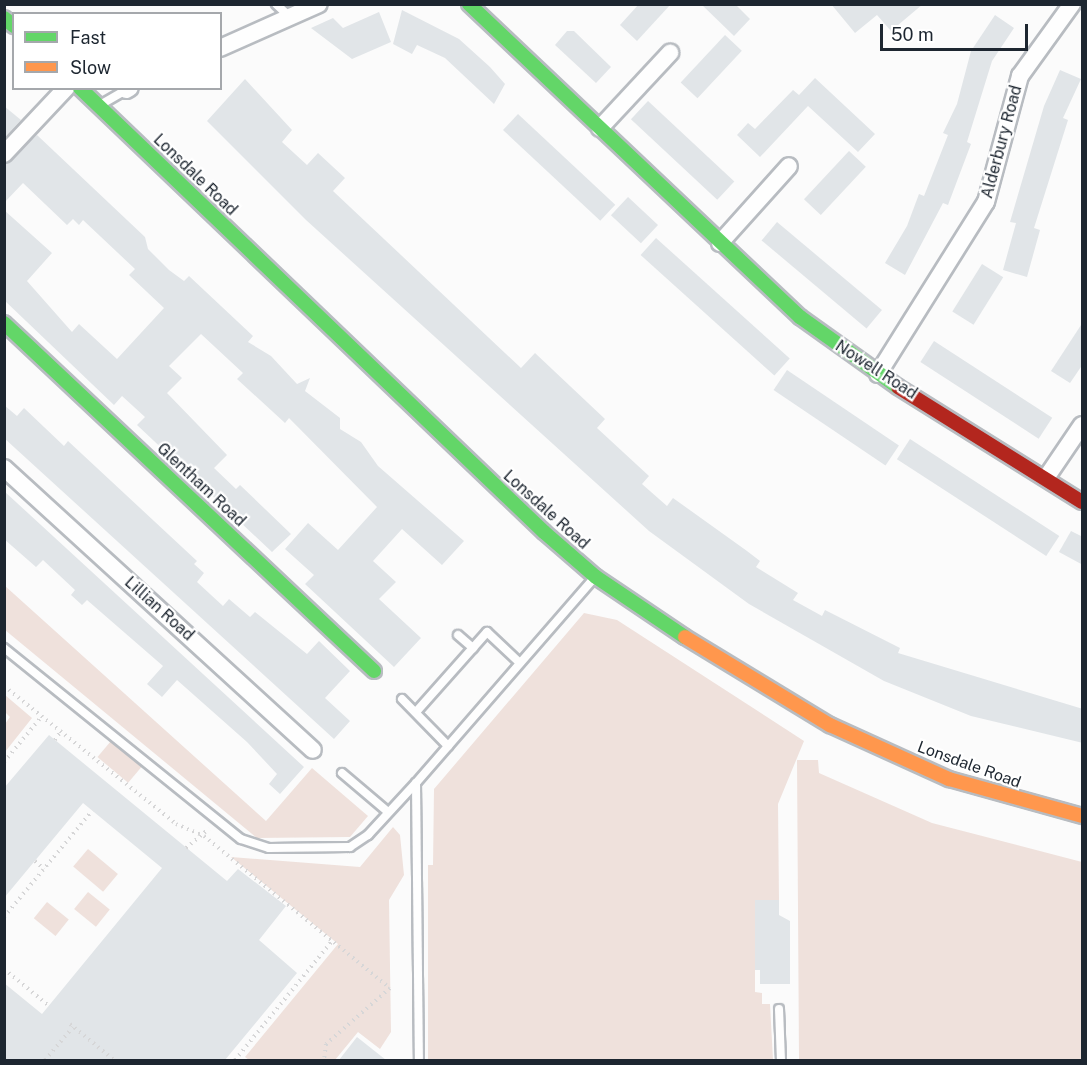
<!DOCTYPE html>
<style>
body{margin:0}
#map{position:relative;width:1087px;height:1065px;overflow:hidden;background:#fbfbfb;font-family:"Public Sans",sans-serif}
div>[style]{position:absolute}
.green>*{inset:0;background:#efe1dc;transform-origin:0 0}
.building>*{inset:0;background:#e1e5e8;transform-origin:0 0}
.path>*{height:4px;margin-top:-2px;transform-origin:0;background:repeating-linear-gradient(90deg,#d6d6d7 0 1.5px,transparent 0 6px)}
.roads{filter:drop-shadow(2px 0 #b8bcc1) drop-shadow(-2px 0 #b8bcc1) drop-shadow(0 2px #b8bcc1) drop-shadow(0 -2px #b8bcc1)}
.lane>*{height:8px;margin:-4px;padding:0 4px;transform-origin:4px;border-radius:4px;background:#fefefe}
.street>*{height:16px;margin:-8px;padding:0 8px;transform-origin:8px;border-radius:8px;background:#fefefe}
.fast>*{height:14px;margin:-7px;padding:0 7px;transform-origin:7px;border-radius:7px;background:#63d668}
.slow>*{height:14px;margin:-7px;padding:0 7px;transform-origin:7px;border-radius:7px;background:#ff974d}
.jam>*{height:14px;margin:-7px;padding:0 7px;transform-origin:7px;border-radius:7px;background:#b3261e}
span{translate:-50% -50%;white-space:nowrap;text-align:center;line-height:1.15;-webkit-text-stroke:4.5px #fff;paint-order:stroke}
.street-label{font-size:16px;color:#1d2630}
.frame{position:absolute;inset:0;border:6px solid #1d2630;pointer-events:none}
.legend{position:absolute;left:12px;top:12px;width:210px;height:78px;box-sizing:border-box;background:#fff;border:2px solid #a5a8ac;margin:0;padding:8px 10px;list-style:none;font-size:18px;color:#1d2630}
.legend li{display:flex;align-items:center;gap:12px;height:30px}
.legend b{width:30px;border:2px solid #a5a8ac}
.scale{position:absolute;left:880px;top:24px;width:148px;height:27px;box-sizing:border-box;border:3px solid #1d2630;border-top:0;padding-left:8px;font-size:18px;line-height:21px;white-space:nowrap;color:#1d2630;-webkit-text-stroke:4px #fff;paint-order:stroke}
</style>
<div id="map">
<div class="green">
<div style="clip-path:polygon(4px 585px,266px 821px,312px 768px,368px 816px,350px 837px,257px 838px,5px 630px)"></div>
<div style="clip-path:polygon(584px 613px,617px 620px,804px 741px,778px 804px,779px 900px,755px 901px,755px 992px,762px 993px,762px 1004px,770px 1004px,773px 1060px,428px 1060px,428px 865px,433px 865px,434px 789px)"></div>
<div style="clip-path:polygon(5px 695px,32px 718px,5px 752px,5px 724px,10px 717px,5px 712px)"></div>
<div style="left:111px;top:741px;width:40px;height:21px;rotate:40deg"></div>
<div style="clip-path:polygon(797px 760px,818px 760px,819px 773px,932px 823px,1082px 862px,1082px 1060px,799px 1060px)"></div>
<div style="clip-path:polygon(393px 827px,400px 835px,404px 875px,389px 900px,391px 1032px,380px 1049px,358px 1032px,335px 1060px,249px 1060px,245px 1057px,338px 944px,231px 857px,360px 867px)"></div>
<div style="left:88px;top:849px;width:39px;height:23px;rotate:40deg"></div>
<div style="left:88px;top:892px;width:28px;height:22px;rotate:39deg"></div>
<div style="left:47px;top:902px;width:28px;height:21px;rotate:39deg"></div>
</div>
<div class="building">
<div style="clip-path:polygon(639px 4px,671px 4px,637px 41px,620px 25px)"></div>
<div style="clip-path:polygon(701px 4px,735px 4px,750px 19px,734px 36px)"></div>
<div style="clip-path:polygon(831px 4px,923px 4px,891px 31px,877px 15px,855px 33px)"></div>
<div style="clip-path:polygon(402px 10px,459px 39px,490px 67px,505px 84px,494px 104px,445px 58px,417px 45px,412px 54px,393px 44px)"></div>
<div style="clip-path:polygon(379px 12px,391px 42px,352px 59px,311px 28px,333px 18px,343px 28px)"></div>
<div style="clip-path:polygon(995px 15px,1014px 28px,992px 61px,967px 142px,971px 144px,948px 205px,943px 203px,905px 275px,885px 263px,907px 226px,919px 194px,924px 196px,948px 135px,943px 133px,957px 104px,971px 51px)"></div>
<div style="clip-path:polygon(567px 31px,574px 31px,611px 67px,596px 83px,555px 45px)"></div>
<div style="left:725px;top:35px;width:23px;height:65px;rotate:43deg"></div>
<div style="clip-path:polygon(1060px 70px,1081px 79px,1063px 118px,1068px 120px,1034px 228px,1040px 230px,1027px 277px,1003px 270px,1016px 223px,1010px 222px,1044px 106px)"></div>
<div style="clip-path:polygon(815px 78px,875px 134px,858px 152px,808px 106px,760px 157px,737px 135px,748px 123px,755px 129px,793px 90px,799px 95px)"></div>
<div style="clip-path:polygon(245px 79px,292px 130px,282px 142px,307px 165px,318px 153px,345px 178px,333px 191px,521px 368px,535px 353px,605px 419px,597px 428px,649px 476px,642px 484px,667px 506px,673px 498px,747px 551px,760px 561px,756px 567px,798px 593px,793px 600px,822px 616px,825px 610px,900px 648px,898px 653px,1083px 709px,1083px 743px,971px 716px,884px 681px,749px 604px,649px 531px,306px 220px,207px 121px)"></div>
<div style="left:648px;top:101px;width:118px;height:25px;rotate:43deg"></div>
<div style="clip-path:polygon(4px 106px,21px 120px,4px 138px)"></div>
<div style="left:518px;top:114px;width:133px;height:22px;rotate:43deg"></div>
<div style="clip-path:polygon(37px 135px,145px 237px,148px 249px,169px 270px,184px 281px,189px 276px,253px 336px,248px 342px,271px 356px,297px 384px,310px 378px,305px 391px,340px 418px,340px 429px,361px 442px,378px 466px,464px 541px,442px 565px,402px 529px,373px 561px,396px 582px,379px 599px,421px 638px,394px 667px,305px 584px,314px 575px,285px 549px,308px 523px,338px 550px,377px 507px,289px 418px,285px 423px,237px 379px,243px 373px,201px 334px,169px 366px,182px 378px,167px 393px,227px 455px,214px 468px,236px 489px,240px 485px,291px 534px,272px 552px,137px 425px,145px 417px,122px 396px,114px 405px,4px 300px,4px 210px,52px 253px,27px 281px,72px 332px,79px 324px,117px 359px,164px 308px,129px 275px,135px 269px,83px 220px,79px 225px,73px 219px,67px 225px,23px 183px,4px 203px,4px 164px)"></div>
<div style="left:849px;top:151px;width:23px;height:66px;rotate:43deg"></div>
<div style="left:628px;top:197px;width:41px;height:25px;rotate:43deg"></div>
<div style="left:777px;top:222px;width:137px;height:24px;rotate:40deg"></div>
<div style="left:656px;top:238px;width:180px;height:23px;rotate:42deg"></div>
<div style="left:982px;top:264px;width:25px;height:56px;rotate:32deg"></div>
<div style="clip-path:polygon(1083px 322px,1083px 364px,1070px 383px,1051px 371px)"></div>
<div style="left:934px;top:341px;width:141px;height:25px;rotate:33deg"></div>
<div style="left:787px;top:370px;width:135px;height:24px;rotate:34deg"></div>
<div style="clip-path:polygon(4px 405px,17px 416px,24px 408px,64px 446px,68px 441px,197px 561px,194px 564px,204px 573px,197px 582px,223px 606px,229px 599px,250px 617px,255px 612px,307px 654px,319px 641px,350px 671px,325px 698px,350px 721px,334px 739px,4px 438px)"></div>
<div style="left:910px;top:439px;width:178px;height:24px;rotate:33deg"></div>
<div style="clip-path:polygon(4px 491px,304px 767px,280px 794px,269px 784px,277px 774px,247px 742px,177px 680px,162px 697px,147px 684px,163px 666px,87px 600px,82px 605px,71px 595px,75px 590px,43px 560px,36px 567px,4px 539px)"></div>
<div style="clip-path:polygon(1071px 531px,1083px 537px,1083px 565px,1059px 552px)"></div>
<div style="clip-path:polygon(49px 735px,227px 881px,238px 869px,286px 906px,259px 940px,297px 973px,225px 1060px,4px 1060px,4px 983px,42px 1014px,162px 868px,83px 803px,4px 898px,4px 788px)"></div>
<div style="clip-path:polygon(755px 900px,779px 900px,779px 915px,790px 921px,790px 984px,760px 984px,760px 970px,755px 970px)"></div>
<div style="clip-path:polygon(357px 1037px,386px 1060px,339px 1060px)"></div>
</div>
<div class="path">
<div style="left:4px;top:686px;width:221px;rotate:38.7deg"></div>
<div style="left:176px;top:824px;width:30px;rotate:23deg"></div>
<div style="left:204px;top:836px;width:240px;rotate:39.3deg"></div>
<div style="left:390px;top:988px;width:85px;rotate:138.8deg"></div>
<div style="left:326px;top:1044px;width:16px;rotate:97deg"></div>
<div style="left:55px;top:740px;width:11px;rotate:-56deg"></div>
<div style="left:4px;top:762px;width:60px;rotate:-50.4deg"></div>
<div style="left:186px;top:848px;width:30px;rotate:-40deg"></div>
<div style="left:35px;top:861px;width:12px;rotate:42deg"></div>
<div style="left:4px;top:917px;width:138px;rotate:-50.3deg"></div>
<div style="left:4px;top:969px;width:58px;rotate:39.4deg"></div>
<div style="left:70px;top:1024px;width:57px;rotate:39.3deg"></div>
<div style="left:45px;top:1060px;width:43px;rotate:-49.7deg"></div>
<div style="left:235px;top:1060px;width:155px;rotate:-50.8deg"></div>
</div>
<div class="roads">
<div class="lane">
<div style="left:276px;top:4px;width:19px;rotate:43deg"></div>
<div style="left:100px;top:105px;width:30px;rotate:-30deg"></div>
<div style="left:458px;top:635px;width:20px;rotate:41deg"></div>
<div style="left:4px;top:648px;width:304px;rotate:38.9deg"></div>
<div style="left:241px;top:839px;width:29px;rotate:18deg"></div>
<div style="left:269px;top:848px;width:81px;rotate:-0.7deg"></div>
<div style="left:350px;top:847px;width:22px;rotate:-34deg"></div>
<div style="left:368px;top:835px;width:71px;rotate:-47.3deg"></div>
<div style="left:416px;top:783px;width:273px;rotate:-49deg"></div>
<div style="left:402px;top:699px;width:66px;rotate:45.6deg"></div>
<div style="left:416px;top:712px;width:107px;rotate:-48.4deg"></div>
<div style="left:487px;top:632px;width:45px;rotate:43.2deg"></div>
<div style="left:342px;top:773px;width:60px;rotate:40.3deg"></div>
<div style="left:416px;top:783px;width:277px;rotate:89.4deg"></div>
<div style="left:779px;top:1009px;width:51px;rotate:87.8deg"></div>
</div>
<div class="street">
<div style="left:220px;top:48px;width:108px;rotate:-24deg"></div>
<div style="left:126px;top:90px;width:4px;rotate:-27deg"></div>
<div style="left:600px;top:128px;width:103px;rotate:-47deg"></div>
<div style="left:4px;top:154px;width:91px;rotate:-46.8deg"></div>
<div style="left:720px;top:243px;width:103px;rotate:-48.1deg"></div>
<div style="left:878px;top:374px;width:203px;rotate:-57.9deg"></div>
<div style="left:986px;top:202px;width:131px;rotate:-74.9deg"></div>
<div style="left:1020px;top:76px;width:89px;rotate:-54.2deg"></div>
<div style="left:4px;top:468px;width:418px;rotate:42.4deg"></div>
<div style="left:1046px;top:478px;width:64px;rotate:-55.8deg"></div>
</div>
<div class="fast">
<div style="left:469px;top:4px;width:456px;rotate:43.4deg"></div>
<div style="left:800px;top:317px;width:120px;rotate:35.5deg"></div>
<div style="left:4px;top:18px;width:13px;rotate:39deg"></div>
<div style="left:80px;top:88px;width:642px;rotate:43.74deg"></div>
<div style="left:544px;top:532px;width:69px;rotate:40.9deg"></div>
<div style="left:596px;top:577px;width:107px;rotate:34deg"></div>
<div style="left:4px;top:323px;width:508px;rotate:43.24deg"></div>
</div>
<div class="slow">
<div style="left:685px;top:637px;width:170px;rotate:31.3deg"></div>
<div style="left:830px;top:725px;width:131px;rotate:24.4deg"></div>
<div style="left:949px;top:779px;width:138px;rotate:15.5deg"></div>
</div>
<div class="jam">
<div style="left:898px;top:387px;width:217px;rotate:32deg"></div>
</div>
</div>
<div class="street-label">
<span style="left:1002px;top:142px;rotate:-75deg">Alderbury Road</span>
<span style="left:195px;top:175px;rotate:44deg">Lonsdale Road</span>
<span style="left:876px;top:370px;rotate:33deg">Nowell Road</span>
<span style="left:201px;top:485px;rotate:43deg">Glentham Road</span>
<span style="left:546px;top:510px;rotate:42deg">Lonsdale Road</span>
<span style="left:159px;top:609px;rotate:42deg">Lillian Road</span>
<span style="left:969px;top:765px;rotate:20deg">Lonsdale Road</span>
</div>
<div class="frame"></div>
<ul class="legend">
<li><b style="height:8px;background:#63d668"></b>Fast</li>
<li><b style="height:8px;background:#ff974d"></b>Slow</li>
</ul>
<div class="scale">50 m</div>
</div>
